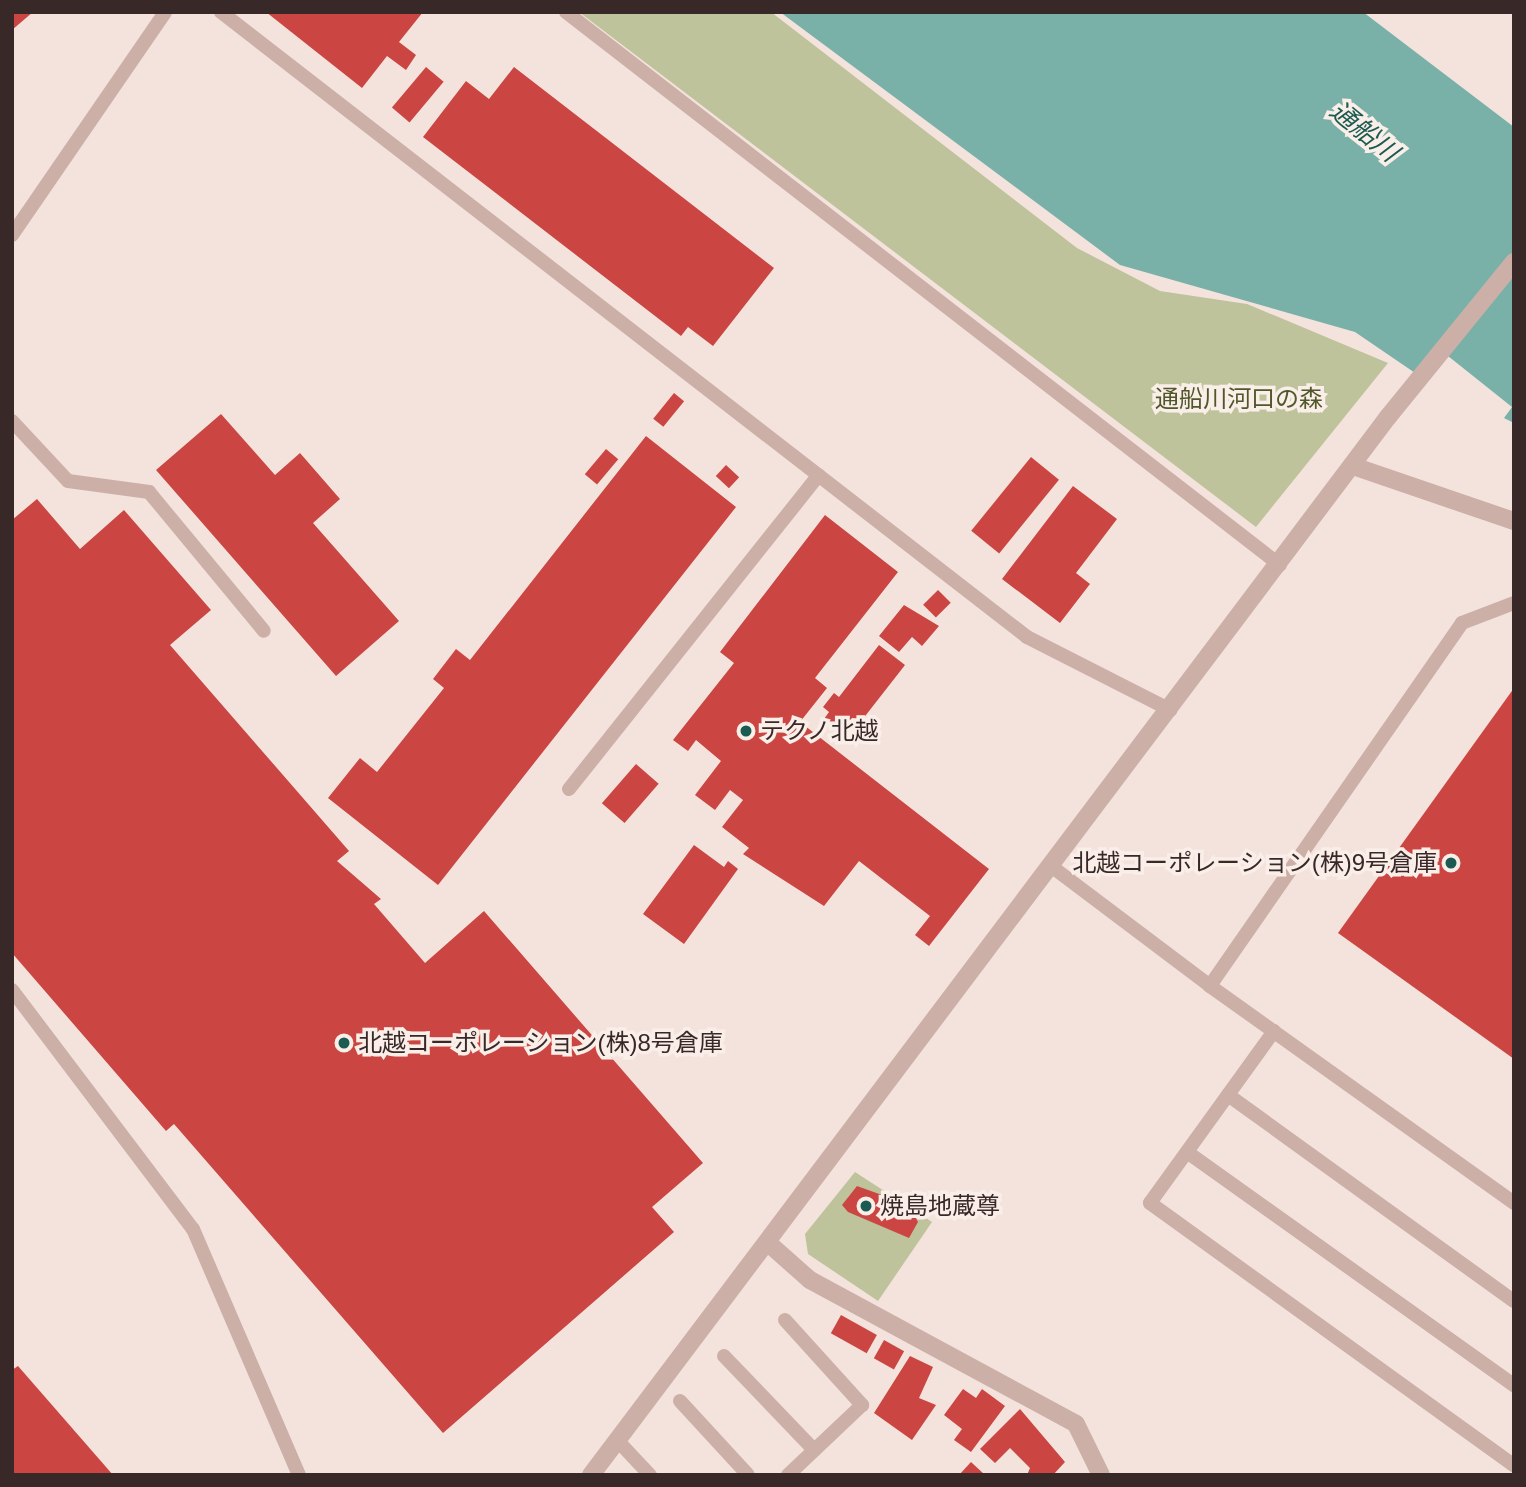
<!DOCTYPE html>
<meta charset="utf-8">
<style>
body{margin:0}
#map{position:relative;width:1526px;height:1487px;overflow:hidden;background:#f3e3dc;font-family:Helvetica,"Noto Sans JP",sans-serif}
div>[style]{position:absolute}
.green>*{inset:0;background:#bec39b}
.water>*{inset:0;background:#79b1a8}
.building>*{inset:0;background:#cb4642;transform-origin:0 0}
.service>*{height:14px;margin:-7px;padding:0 7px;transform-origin:7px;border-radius:7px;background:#ccb0a7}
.minor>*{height:18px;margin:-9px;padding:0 9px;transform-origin:9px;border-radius:9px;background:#ccb0a7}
.tertiary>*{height:18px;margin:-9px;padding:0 9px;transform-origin:9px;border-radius:9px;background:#ccb0a7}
.dots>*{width:19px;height:19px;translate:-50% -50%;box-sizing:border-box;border:4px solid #faeee8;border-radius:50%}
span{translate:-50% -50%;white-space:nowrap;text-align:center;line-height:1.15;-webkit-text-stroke:7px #faeee8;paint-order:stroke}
.park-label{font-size:24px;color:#50572a}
.poi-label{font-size:24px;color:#382928}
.left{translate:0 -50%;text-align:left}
.right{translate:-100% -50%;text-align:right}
.water-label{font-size:26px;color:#1b5b52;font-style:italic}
.frame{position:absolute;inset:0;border:14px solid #382928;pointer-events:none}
</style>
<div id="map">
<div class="green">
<div style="clip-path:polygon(579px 12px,771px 12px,1077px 248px,1160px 291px,1247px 304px,1388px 363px,1256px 527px)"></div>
<div style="clip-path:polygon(855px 1172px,932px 1222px,878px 1301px,808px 1254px,805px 1234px)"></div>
</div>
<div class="water">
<div style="clip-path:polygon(780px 12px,1363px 12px,1514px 127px,1514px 423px,1504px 418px,1512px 407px,1443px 352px,1421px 377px,1355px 332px,1120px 265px)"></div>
</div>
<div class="building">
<div style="clip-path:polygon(12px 12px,33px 12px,12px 30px)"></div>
<div style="clip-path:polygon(266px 12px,423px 12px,399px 42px,416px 55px,406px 70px,387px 56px,362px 88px)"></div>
<div style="left:426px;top:67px;width:23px;height:53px;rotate:40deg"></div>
<div style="clip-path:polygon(514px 67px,774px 268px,713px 346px,688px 327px,681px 336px,423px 137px,466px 81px,489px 99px)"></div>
<div style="left:674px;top:393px;width:13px;height:33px;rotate:39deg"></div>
<div style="clip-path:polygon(221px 414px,275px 475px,300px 453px,340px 499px,313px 523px,399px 621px,336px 676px,156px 470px)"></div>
<div style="clip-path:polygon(646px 436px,736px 507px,438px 885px,328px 798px,360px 758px,377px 772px,444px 688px,433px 679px,456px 649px,470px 660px)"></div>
<div style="left:606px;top:449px;width:16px;height:33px;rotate:40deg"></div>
<div style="left:1031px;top:457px;width:36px;height:95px;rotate:39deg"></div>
<div style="left:726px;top:465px;width:18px;height:15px;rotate:43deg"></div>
<div style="clip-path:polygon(1073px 486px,1117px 519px,1076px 573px,1090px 584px,1060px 623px,1002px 579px)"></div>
<div style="clip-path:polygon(37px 499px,80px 549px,124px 510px,211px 610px,170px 645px,349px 851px,337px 861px,381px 899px,374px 904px,425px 963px,484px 911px,703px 1163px,652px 1207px,674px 1232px,443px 1433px,174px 1124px,166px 1131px,12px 953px,12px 520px)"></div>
<div style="clip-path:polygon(825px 515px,898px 572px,815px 678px,827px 688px,800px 722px,989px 869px,929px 946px,915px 935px,930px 916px,859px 861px,824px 906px,743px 854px,749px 848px,722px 827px,743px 800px,730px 790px,715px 810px,695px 795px,721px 761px,696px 740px,688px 751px,673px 740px,734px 663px,720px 652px)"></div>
<div style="left:938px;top:590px;width:18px;height:21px;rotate:45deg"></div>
<div style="clip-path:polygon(904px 605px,939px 626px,922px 646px,912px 637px,899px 652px,879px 636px)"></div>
<div style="clip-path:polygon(879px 645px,905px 665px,848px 738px,824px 719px,829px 712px,823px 707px,834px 693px,839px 697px)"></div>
<div style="clip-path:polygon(1514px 688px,1514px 1059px,1338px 933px)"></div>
<div style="left:636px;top:764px;width:30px;height:52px;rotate:41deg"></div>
<div style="clip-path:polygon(694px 845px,724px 867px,728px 861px,738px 869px,684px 944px,643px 914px)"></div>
<div style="clip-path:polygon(857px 1186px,893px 1199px,888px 1207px,896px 1211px,899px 1204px,913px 1212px,918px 1222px,909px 1238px,848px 1212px,842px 1205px)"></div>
<div style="left:841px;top:1315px;width:41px;height:21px;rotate:29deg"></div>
<div style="left:884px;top:1340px;width:23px;height:21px;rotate:29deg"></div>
<div style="clip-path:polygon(910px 1356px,933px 1367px,919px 1398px,936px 1405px,912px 1440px,874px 1413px)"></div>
<div style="clip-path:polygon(18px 1366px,113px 1475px,12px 1475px,12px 1370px)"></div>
<div style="clip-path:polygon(963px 1389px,976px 1398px,982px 1389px,1005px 1406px,971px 1452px,954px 1440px,962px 1429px,944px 1415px)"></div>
<div style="clip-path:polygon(1020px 1409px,1065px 1462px,1053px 1475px,1027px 1475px,1030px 1468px,1010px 1448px,995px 1463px,980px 1449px)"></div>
<div style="clip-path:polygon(971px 1462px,985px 1475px,959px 1475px)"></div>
</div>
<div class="service">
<div style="left:221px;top:12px;width:1020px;rotate:37.79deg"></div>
<div style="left:1027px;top:637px;width:161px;rotate:27deg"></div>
<div style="left:566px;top:12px;width:903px;rotate:37.76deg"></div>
<div style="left:12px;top:235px;width:270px;rotate:-55.5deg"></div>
<div style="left:12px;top:421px;width:82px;rotate:47deg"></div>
<div style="left:68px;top:481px;width:82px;rotate:7.7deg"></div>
<div style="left:149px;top:492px;width:180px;rotate:50.4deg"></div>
<div style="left:1514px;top:603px;width:56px;rotate:159deg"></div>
<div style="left:1462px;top:623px;width:442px;rotate:124.8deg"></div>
<div style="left:1210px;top:986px;width:374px;rotate:35.5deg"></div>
<div style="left:569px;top:789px;width:401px;rotate:-51.5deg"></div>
<div style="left:1051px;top:866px;width:199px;rotate:37deg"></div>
<div style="left:12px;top:990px;width:300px;rotate:52.9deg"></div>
<div style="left:193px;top:1229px;width:268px;rotate:66.7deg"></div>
<div style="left:1274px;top:1031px;width:212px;rotate:125.8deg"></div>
<div style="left:1150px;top:1203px;width:449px;rotate:35.8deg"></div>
<div style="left:1228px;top:1095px;width:352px;rotate:35.8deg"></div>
<div style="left:1187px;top:1152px;width:402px;rotate:35.5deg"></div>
<div style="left:785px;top:1320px;width:115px;rotate:47.8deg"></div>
<div style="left:862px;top:1405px;width:102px;rotate:136.6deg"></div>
<div style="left:724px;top:1356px;width:130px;rotate:46.2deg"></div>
<div style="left:680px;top:1401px;width:100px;rotate:47.4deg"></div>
<div style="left:617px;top:1440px;width:48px;rotate:46.7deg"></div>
</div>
<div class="minor">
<div style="left:1353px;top:466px;width:170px;rotate:18.9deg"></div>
<div style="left:767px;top:1242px;width:57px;rotate:41.5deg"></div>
<div style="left:810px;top:1280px;width:302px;rotate:28.4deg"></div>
<div style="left:1076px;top:1424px;width:57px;rotate:63.9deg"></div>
</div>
<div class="tertiary">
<div style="left:591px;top:1475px;width:1325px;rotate:-53.01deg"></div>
<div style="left:1388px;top:417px;width:200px;rotate:-50.9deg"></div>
</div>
<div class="dots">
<div style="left:746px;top:731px;background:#1b5b52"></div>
<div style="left:1451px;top:863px;background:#1b5b52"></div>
<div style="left:344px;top:1043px;background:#1b5b52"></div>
<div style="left:866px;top:1206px;background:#1b5b52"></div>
</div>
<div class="park-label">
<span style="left:1239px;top:399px">通船川河口の森</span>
</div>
<div class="poi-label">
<span class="left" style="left:760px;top:731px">テクノ北越</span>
<span class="right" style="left:1437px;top:863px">北越コーポレーション(株)9号倉庫</span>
<span class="left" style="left:358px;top:1043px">北越コーポレーション(株)8号倉庫</span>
<span class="left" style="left:880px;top:1206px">焼島地蔵尊</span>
</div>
<div class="water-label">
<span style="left:1364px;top:132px;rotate:39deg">通船川</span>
</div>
<div class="frame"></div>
</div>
